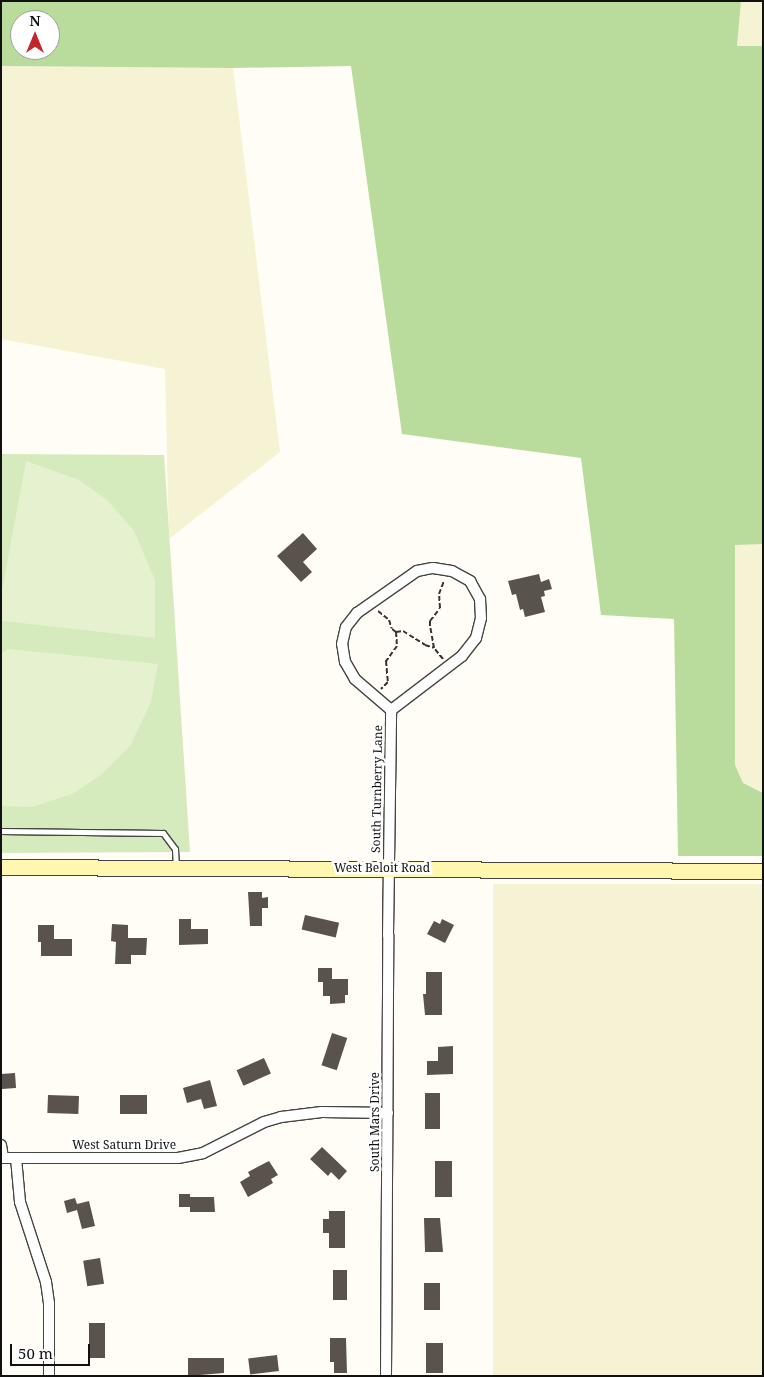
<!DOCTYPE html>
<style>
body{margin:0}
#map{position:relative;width:764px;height:1377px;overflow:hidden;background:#fffdf5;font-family:"Noto Serif",serif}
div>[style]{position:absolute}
.farmland>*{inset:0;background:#f6f3d4;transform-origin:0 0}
.green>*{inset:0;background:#d5ebbd}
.forest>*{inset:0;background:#b9dc9c}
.pitch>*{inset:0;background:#e6f2cf}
.building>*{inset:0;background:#5a524d;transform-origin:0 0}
.path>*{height:2px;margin-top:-1px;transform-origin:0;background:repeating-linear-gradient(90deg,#333 0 5px,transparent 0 7.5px)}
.roads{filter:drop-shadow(1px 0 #444) drop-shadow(-1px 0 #444) drop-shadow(0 1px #444) drop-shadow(0 -1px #444)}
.service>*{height:5px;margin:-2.5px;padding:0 2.5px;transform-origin:2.5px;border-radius:2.5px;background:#fff}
.minor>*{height:10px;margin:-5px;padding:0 5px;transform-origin:5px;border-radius:5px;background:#fff}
.secondary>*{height:15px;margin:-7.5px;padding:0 7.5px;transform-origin:7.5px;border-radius:7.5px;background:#fff6b0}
span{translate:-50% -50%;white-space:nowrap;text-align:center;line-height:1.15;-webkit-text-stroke:5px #fff;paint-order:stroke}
.street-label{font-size:12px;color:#111}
.frame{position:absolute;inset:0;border:2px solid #111;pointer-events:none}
.north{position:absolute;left:10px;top:10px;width:50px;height:50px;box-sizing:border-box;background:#fff;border:1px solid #a0a0a0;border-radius:50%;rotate:0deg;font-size:14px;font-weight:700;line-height:20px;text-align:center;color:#111}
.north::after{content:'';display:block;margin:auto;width:18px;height:22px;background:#c4262e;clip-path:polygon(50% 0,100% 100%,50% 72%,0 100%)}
.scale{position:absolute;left:10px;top:1344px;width:80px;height:22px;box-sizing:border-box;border:2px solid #111;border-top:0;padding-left:6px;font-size:15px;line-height:18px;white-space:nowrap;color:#111;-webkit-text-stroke:4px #fff;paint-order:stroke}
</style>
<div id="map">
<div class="farmland">
<div style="clip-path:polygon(741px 1px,763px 1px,763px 46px,737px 46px)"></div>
<div style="clip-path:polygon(1px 66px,233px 68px,280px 452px,169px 539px,165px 369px,1px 339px)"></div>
<div style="clip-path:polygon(735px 544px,763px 544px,763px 793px,743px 783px,733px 761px)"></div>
<div style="left:493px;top:884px;width:270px;height:492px"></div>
</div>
<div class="green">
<div style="clip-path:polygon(1px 454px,164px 455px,190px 852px,1px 853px)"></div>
</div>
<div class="forest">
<div style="clip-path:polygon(evenodd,1px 1px,741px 1px,737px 46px,763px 46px,763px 544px,735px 545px,735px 765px,743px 783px,763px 793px,763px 856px,678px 856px,674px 619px,601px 615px,581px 458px,402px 434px,351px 66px,233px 68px,1px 66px,1px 1px,20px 20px,50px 20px,50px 50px,20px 50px,20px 20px)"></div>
</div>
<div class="pitch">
<div style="clip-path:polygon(26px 461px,79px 480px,107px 500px,134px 531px,155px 580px,155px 638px,3px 621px,1px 619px,1px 596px)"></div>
<div style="clip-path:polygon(8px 649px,158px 664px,151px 702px,130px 746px,102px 774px,72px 794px,32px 807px,1px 806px,1px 654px)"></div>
</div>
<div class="building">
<div style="clip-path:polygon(303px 533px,317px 549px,303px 562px,312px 572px,301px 582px,277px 556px)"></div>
<div style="clip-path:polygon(539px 574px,541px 582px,549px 579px,552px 589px,544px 591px,545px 596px,541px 597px,545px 612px,525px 617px,523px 609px,520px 610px,516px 594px,512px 595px,508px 581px)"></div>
<div style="clip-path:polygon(248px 892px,262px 892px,262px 898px,268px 897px,268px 908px,262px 908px,262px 926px,250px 926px)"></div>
<div style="left:305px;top:915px;width:35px;height:15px;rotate:13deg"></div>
<div style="clip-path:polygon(179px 919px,191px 919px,191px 929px,208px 929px,208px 944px,179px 945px)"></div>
<div style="clip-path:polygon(442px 919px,454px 925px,445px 943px,427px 934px,434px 921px,440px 924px)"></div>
<div style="clip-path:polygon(112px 924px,128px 925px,128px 938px,147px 938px,146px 955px,131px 955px,131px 964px,115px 964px,116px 942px,111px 941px)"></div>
<div style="clip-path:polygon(38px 925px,54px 925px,54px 939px,72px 939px,72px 956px,41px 956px,41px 942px,38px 942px)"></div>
<div style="clip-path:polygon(318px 968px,332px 968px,332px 979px,348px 979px,348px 995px,345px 995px,345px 1003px,330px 1004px,330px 996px,323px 996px,323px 982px,318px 982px)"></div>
<div style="clip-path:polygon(426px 972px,442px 972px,442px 1015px,425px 1015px,423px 994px,426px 994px)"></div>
<div style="left:332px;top:1033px;width:16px;height:34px;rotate:18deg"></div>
<div style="clip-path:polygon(453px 1046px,453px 1074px,427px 1075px,427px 1061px,438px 1061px,438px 1047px)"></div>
<div style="left:264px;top:1058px;width:17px;height:30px;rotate:66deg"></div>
<div style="left:15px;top:1073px;width:15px;height:14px;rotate:86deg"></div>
<div style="clip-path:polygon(210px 1080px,217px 1106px,204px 1109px,201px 1099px,187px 1103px,183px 1088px)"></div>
<div style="left:425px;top:1093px;width:15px;height:36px"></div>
<div style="left:48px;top:1095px;width:31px;height:18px;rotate:2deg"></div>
<div style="left:120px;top:1095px;width:27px;height:19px"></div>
<div style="clip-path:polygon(322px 1147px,347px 1171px,339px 1180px,331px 1172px,328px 1176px,310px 1159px)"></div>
<div style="clip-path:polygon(269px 1161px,278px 1175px,271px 1179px,273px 1183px,248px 1197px,240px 1182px,250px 1176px,248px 1172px)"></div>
<div style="left:435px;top:1161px;width:17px;height:36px"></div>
<div style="clip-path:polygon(179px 1194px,190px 1194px,190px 1197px,214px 1197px,215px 1212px,190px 1212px,190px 1207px,179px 1207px)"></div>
<div style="clip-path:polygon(75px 1198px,77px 1204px,89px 1201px,95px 1226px,82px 1229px,77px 1210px,67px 1213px,64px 1201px)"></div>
<div style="clip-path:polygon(329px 1211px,345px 1211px,345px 1248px,329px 1248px,329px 1233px,323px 1233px,323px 1219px,329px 1219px)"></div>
<div style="clip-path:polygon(424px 1218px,440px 1218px,443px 1252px,425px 1252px)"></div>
<div style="left:100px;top:1258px;width:26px;height:17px;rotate:81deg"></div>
<div style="left:347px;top:1270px;width:30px;height:14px;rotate:90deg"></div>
<div style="left:424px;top:1283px;width:16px;height:27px"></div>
<div style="left:89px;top:1323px;width:16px;height:35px"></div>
<div style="clip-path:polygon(330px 1338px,346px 1338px,347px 1373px,334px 1373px,334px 1362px,330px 1362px)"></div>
<div style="left:426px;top:1343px;width:17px;height:30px"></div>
<div style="left:277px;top:1355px;width:16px;height:29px;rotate:83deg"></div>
<div style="clip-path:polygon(188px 1358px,224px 1358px,224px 1373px,188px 1376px)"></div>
</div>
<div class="path">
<div style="left:378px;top:611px;width:14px;rotate:39deg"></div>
<div style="left:389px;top:620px;width:9px;rotate:72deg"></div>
<div style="left:392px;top:629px;width:5px;rotate:37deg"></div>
<div style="left:396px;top:632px;width:14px;rotate:86deg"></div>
<div style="left:397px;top:646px;width:19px;rotate:126deg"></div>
<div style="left:386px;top:661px;width:21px;rotate:85deg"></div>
<div style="left:388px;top:682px;width:10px;rotate:135deg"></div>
<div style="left:396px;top:632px;width:7px;rotate:-8deg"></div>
<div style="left:403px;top:631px;width:26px;rotate:32deg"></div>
<div style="left:425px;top:645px;width:9px;rotate:18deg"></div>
<div style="left:443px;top:659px;width:14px;rotate:-129deg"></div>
<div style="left:434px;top:648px;width:22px;rotate:-100deg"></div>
<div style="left:430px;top:626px;width:5px;rotate:-90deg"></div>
<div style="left:430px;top:621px;width:16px;rotate:-52deg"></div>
<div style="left:440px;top:608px;width:14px;rotate:-94deg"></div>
<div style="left:439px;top:594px;width:14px;rotate:-69deg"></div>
</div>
<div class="roads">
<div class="service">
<div style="left:1px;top:831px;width:162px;rotate:0.7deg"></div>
<div style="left:163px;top:833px;width:20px;rotate:53deg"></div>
<div style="left:175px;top:849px;width:18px;rotate:87deg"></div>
</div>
<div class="minor">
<div style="left:433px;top:568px;width:19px;rotate:9deg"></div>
<div style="left:452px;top:571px;width:21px;rotate:29deg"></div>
<div style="left:470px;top:581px;width:21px;rotate:61deg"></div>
<div style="left:480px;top:599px;width:19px;rotate:87deg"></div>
<div style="left:481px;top:618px;width:21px;rotate:104deg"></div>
<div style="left:476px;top:638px;width:23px;rotate:128deg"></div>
<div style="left:462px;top:656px;width:89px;rotate:142.7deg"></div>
<div style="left:391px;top:710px;width:48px;rotate:-139.3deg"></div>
<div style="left:355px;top:679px;width:20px;rotate:-120deg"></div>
<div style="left:345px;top:662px;width:18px;rotate:-99deg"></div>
<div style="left:342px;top:644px;width:17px;rotate:-77deg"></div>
<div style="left:346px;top:627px;width:18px;rotate:-52deg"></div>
<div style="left:357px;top:613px;width:73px;rotate:-35deg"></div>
<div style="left:417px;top:571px;width:16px;rotate:-11deg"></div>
<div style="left:1px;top:1145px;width:13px;rotate:81deg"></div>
<div style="left:1px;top:1158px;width:177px"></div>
<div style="left:178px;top:1158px;width:25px;rotate:-11deg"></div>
<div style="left:203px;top:1153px;width:68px;rotate:-26.9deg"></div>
<div style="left:264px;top:1122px;width:18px;rotate:-16deg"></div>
<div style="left:281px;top:1117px;width:41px;rotate:-7deg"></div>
<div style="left:322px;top:1112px;width:66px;rotate:0.9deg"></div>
<div style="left:16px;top:1158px;width:44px;rotate:84.8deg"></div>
<div style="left:20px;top:1202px;width:84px;rotate:72deg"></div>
<div style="left:46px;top:1282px;width:21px;rotate:82deg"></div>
<div style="left:49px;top:1303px;width:73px;rotate:90deg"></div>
<div style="left:386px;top:1376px;width:441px;rotate:-89.7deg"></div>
<div style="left:388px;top:935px;width:225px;rotate:-89.2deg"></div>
</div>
<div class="secondary">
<div style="left:1px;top:867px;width:762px;rotate:0.3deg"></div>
</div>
</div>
<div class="street-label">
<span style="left:377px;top:789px;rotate:-89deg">South Turnberry Lane</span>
<span style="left:382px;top:868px">West Beloit Road</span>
<span style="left:375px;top:1122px;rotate:-90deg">South Mars Drive</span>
<span style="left:124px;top:1145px">West Saturn Drive</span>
</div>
<div class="frame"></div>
<div class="north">N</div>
<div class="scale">50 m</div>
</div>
